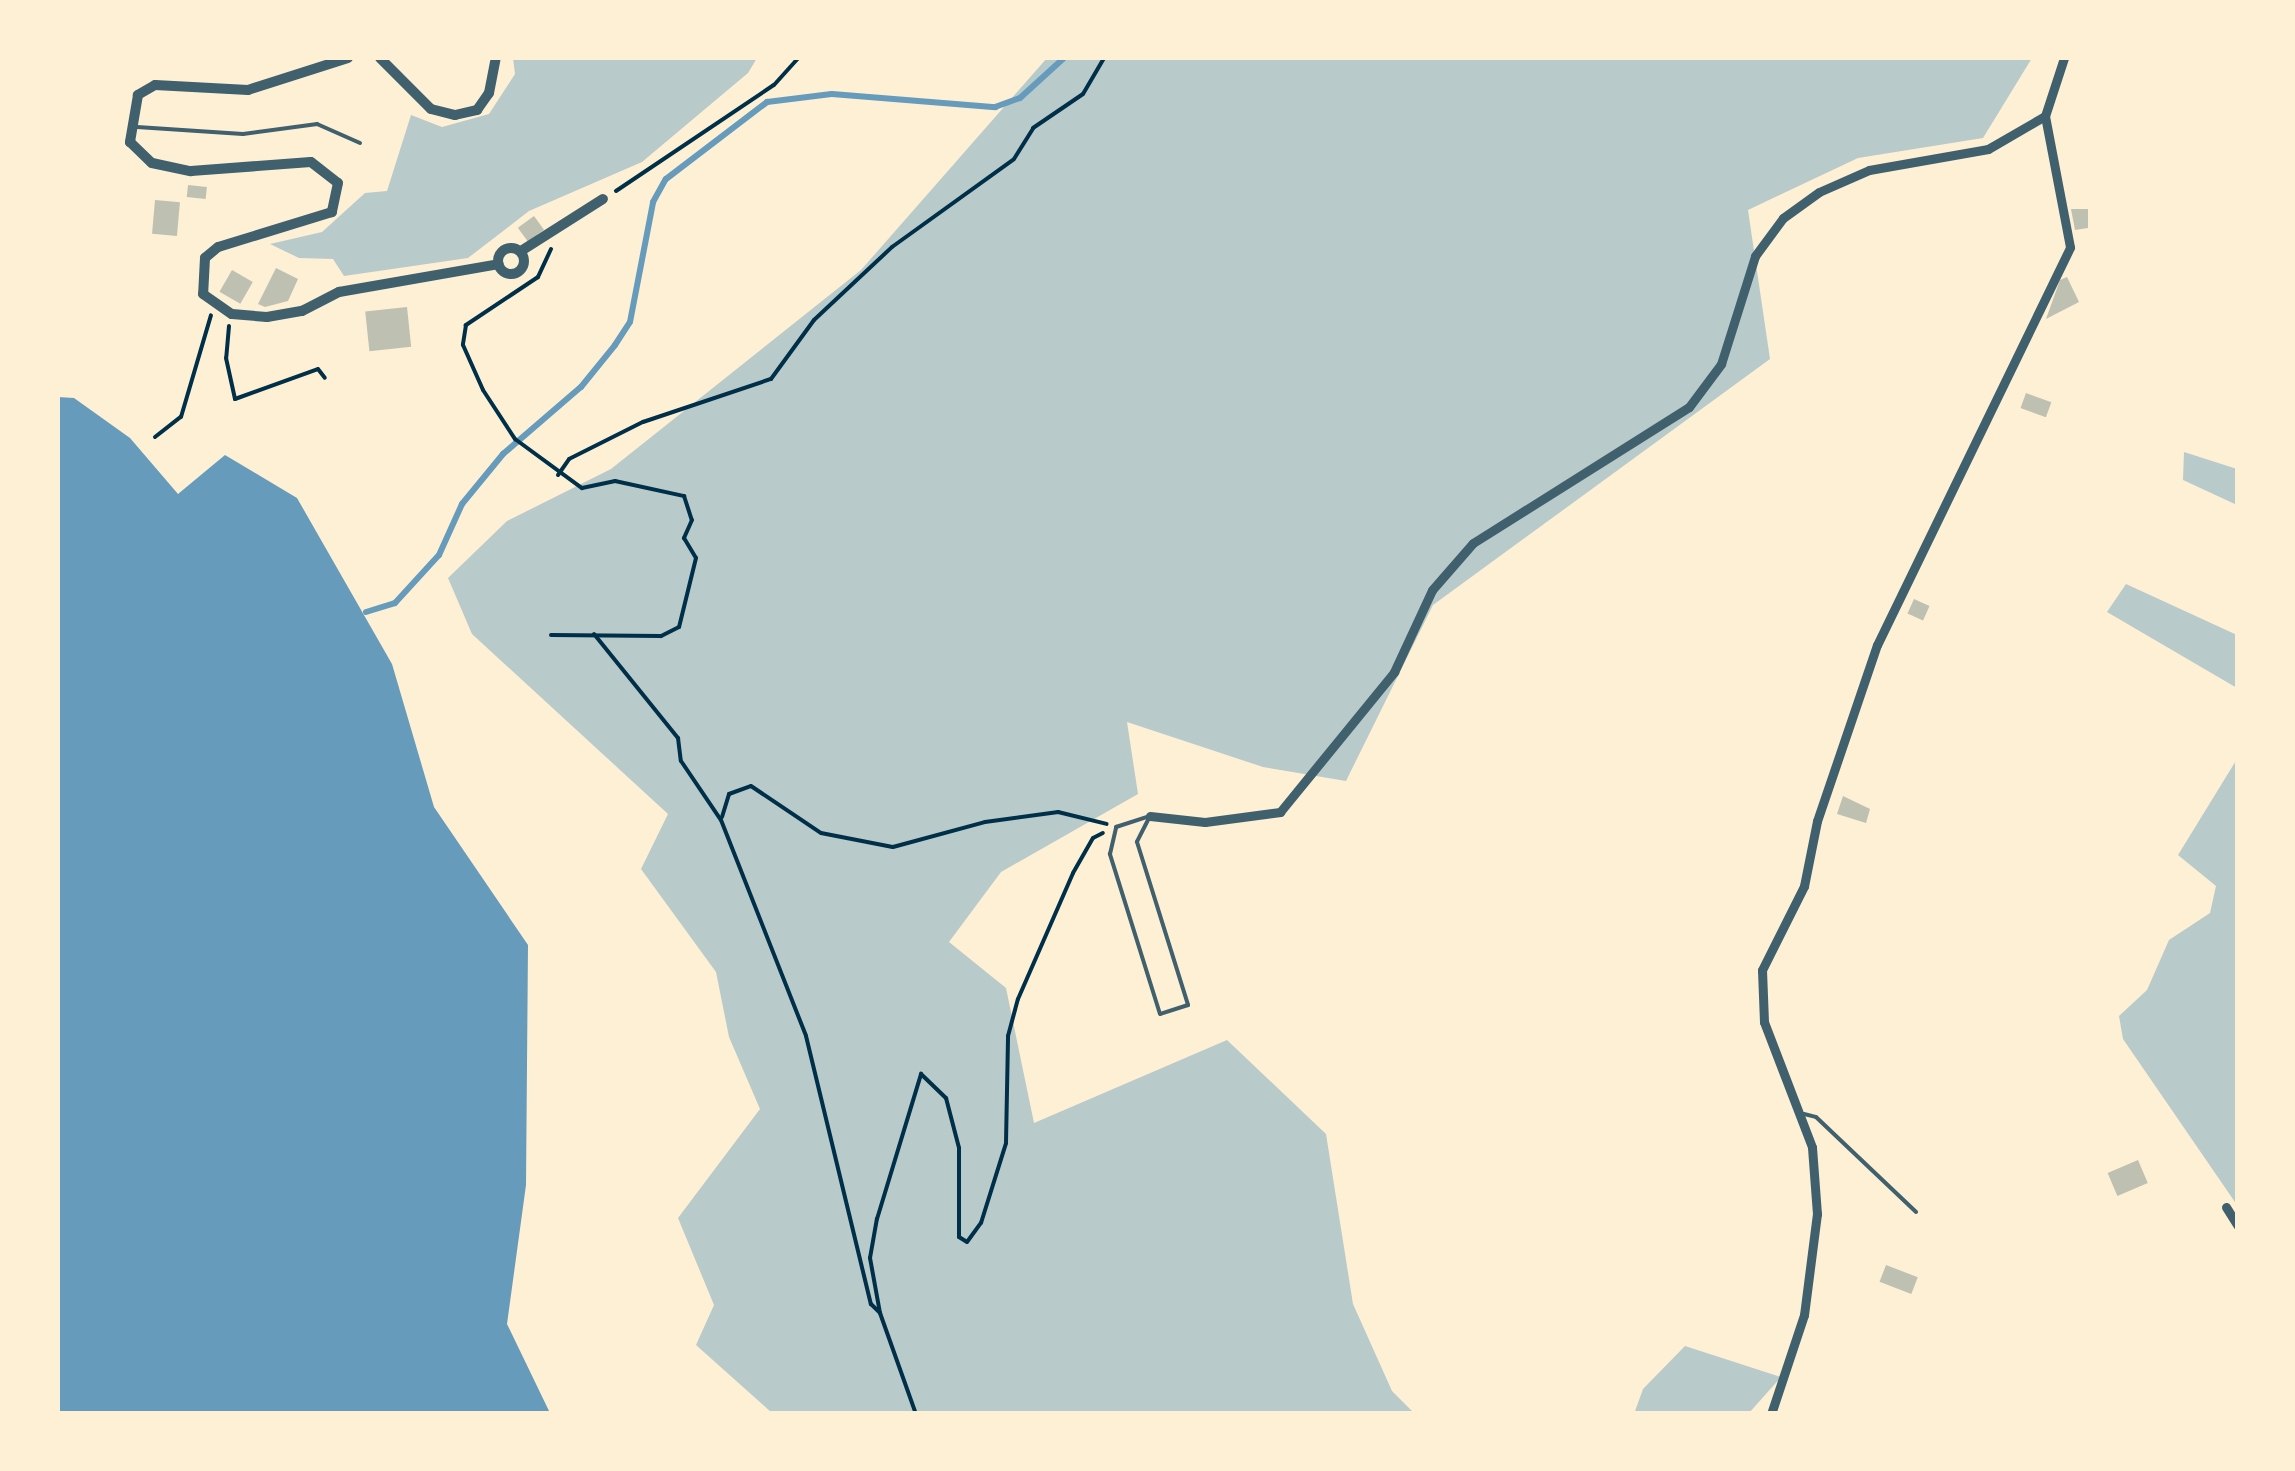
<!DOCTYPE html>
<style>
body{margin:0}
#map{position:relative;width:2295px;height:1471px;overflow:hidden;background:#fdf0d5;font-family:Karla,sans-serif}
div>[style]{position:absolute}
.green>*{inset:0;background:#b9caca}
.water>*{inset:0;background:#669bbc}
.stream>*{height:6px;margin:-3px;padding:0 3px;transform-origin:3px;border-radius:3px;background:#669bbc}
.building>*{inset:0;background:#bec0b2;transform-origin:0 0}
.path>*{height:4px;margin:-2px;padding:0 2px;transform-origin:2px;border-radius:2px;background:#003049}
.service>*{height:4px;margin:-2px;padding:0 2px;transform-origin:2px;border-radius:2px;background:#3f606c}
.minor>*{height:9px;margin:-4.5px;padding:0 4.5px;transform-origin:4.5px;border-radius:4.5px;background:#3f606c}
.tertiary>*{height:10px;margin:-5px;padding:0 5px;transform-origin:5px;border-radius:5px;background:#3f606c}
.tertiary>.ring{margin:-5px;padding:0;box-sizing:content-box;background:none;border:10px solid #3f606c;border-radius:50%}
span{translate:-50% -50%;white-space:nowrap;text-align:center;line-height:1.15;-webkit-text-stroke:9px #fdf0d5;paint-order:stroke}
.frame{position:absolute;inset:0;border:60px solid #fdf0d5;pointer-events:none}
</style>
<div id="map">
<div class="green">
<div style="clip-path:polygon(513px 58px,757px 58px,748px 73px,642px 162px,529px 211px,468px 258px,344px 276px,333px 259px,299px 258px,270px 244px,322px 232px,365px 193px,387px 191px,411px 115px,442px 127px,489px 114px,515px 74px)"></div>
<div style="clip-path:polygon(1047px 58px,2032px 58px,1983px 138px,1858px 158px,1748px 210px,1770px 359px,1433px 605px,1346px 781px,1263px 767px,1127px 722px,1138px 794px,1001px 872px,949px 942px,1006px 988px,1034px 1123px,1227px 1040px,1326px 1134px,1353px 1304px,1392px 1391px,1414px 1413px,772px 1413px,696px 1345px,714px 1305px,678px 1218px,760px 1109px,729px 1037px,716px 972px,641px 869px,668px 814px,472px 634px,448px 578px,507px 521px,611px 469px,861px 270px)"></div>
<div style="clip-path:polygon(2184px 452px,2237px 469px,2237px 505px,2183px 480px)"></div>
<div style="clip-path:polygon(2126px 584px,2237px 635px,2237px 688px,2107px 612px)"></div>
<div style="clip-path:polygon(2237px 759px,2237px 1205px,2123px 1039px,2119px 1016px,2147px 990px,2169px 940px,2210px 913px,2216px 886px,2178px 855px)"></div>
<div style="clip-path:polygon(1685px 1346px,1781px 1377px,1749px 1413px,1634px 1414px,1643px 1389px)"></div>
</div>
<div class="water">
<div style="clip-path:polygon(58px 397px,74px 398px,130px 438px,178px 494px,225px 455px,297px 498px,392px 664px,434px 807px,528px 945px,526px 1185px,507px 1324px,550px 1413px,58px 1413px)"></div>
</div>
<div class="stream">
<div style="left:366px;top:612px;width:30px;rotate:-17deg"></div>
<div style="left:395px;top:603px;width:65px;rotate:-47.5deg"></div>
<div style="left:439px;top:555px;width:56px;rotate:-65.7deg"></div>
<div style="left:462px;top:504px;width:65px;rotate:-50.6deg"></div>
<div style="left:503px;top:454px;width:103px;rotate:-40.7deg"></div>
<div style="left:581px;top:387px;width:54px;rotate:-51deg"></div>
<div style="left:615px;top:345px;width:27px;rotate:-57deg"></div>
<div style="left:630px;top:322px;width:122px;rotate:-79.1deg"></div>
<div style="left:653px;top:202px;width:26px;rotate:-61deg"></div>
<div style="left:666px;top:179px;width:127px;rotate:-37.3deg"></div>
<div style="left:767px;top:102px;width:65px;rotate:-7deg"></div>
<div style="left:832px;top:94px;width:164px;rotate:4.6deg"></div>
<div style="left:995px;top:107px;width:27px;rotate:-20deg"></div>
<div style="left:1020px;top:98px;width:59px;rotate:-42.3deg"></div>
</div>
<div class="building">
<div style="left:188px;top:185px;width:19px;height:12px;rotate:6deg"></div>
<div style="left:155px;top:200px;width:25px;height:34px;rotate:5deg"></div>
<div style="clip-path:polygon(2071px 209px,2088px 209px,2088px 228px,2075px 230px)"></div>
<div style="left:534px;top:216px;width:17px;height:20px;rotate:54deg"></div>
<div style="clip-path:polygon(276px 268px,298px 279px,288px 301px,265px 307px,258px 304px)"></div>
<div style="left:232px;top:270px;width:24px;height:25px;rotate:30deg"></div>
<div style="clip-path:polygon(2067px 277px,2079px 302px,2046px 319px,2060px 280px)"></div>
<div style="left:407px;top:307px;width:40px;height:42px;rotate:84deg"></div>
<div style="left:2026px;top:393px;width:27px;height:16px;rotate:20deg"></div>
<div style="left:1914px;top:599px;width:17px;height:16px;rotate:24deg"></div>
<div style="clip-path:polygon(1843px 796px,1870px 809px,1866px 823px,1837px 814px)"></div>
<div style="left:2138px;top:1160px;width:25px;height:33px;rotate:67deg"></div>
<div style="left:1886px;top:1265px;width:34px;height:18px;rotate:21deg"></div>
</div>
<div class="path">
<div style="left:616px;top:191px;width:190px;rotate:-33.9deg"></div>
<div style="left:774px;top:85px;width:36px;rotate:-48deg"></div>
<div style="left:551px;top:249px;width:31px;rotate:115deg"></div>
<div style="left:538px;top:277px;width:87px;rotate:146.3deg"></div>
<div style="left:466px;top:325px;width:20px;rotate:99deg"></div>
<div style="left:463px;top:345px;width:49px;rotate:66deg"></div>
<div style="left:483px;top:390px;width:59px;rotate:56.9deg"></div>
<div style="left:515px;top:439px;width:83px;rotate:36.2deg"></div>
<div style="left:582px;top:488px;width:34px;rotate:-12deg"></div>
<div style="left:615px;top:481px;width:71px;rotate:12.3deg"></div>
<div style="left:684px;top:496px;width:25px;rotate:72deg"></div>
<div style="left:692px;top:520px;width:20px;rotate:114deg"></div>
<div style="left:684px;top:538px;width:23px;rotate:59deg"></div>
<div style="left:696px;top:558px;width:71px;rotate:103.8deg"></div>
<div style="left:679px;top:627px;width:20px;rotate:153deg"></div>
<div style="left:661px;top:636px;width:110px;rotate:-179.5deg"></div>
<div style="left:229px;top:326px;width:32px;rotate:95deg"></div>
<div style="left:226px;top:358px;width:42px;rotate:77.6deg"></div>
<div style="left:235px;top:399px;width:88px;rotate:-19.9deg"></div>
<div style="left:318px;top:369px;width:11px;rotate:52deg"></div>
<div style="left:155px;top:437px;width:33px;rotate:-38deg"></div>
<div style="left:181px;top:417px;width:106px;rotate:-73.6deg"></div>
<div style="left:558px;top:475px;width:19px;rotate:-55deg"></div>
<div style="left:569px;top:459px;width:83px;rotate:-26.6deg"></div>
<div style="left:643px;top:422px;width:135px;rotate:-18.6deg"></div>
<div style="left:771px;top:379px;width:73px;rotate:-53.9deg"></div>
<div style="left:814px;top:320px;width:107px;rotate:-43.1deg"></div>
<div style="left:892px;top:247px;width:150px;rotate:-35.8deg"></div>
<div style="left:1014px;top:159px;width:36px;rotate:-58deg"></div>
<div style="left:1033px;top:128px;width:60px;rotate:-34.2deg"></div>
<div style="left:1083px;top:94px;width:42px;rotate:-59.7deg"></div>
<div style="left:594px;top:634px;width:134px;rotate:51.1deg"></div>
<div style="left:678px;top:738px;width:23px;rotate:83deg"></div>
<div style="left:681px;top:761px;width:71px;rotate:55.9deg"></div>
<div style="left:721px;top:820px;width:232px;rotate:68.5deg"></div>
<div style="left:806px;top:1036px;width:276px;rotate:76.4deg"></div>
<div style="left:871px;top:1304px;width:13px;rotate:45deg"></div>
<div style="left:880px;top:1313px;width:107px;rotate:70.4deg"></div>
<div style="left:722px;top:817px;width:24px;rotate:-73deg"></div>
<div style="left:729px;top:794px;width:23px;rotate:-20deg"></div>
<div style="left:751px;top:786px;width:84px;rotate:33.9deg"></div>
<div style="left:821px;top:833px;width:73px;rotate:11deg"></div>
<div style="left:893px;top:847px;width:95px;rotate:-15.2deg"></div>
<div style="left:985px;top:822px;width:74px;rotate:-7.8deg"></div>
<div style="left:1058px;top:812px;width:50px;rotate:13.8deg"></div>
<div style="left:880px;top:1313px;width:56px;rotate:-100.3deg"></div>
<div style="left:870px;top:1258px;width:40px;rotate:-80deg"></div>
<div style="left:877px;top:1219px;width:152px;rotate:-73.1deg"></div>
<div style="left:921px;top:1074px;width:35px;rotate:44deg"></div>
<div style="left:946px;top:1098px;width:52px;rotate:75.4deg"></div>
<div style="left:959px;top:1148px;width:89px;rotate:90deg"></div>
<div style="left:959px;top:1237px;width:9px;rotate:32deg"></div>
<div style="left:967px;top:1242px;width:24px;rotate:-54deg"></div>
<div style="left:981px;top:1223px;width:84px;rotate:-72.6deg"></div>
<div style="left:1006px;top:1143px;width:107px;rotate:-88.9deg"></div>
<div style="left:1008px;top:1036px;width:38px;rotate:-75deg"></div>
<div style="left:1018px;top:999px;width:137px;rotate:-66.4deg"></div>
<div style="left:1073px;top:873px;width:40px;rotate:-60.3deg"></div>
<div style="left:1093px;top:838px;width:11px;rotate:-27deg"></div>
</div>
<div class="service">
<div style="left:137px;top:127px;width:106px;rotate:3.8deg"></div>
<div style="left:243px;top:134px;width:75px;rotate:-7.7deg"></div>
<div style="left:317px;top:124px;width:47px;rotate:23.8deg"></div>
<div style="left:1150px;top:816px;width:29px;rotate:117deg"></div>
<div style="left:1137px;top:842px;width:171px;rotate:72.6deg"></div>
<div style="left:1188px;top:1005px;width:29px;rotate:162deg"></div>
<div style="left:1160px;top:1014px;width:168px;rotate:-107.4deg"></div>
<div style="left:1110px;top:854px;width:28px;rotate:-77deg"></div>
<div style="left:1116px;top:827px;width:36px;rotate:-18deg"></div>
<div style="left:1804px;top:1114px;width:12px;rotate:14deg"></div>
<div style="left:1816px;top:1117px;width:138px;rotate:43.5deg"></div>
</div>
<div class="minor">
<div style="left:1150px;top:816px;width:55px;rotate:6.2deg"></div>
<div style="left:1205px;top:822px;width:76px;rotate:-7.6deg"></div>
<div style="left:1280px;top:812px;width:181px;rotate:-50.8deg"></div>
<div style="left:1394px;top:672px;width:90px;rotate:-65.1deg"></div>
<div style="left:1432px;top:590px;width:62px;rotate:-48.9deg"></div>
<div style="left:1473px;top:543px;width:255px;rotate:-32.2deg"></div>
<div style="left:1689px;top:407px;width:54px;rotate:-53.3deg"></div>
<div style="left:1721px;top:364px;width:113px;rotate:-72.5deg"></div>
<div style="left:1755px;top:256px;width:47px;rotate:-53.6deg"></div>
<div style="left:1783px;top:218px;width:44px;rotate:-35.8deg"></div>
<div style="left:1819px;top:192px;width:55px;rotate:-23.7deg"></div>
<div style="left:1869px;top:170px;width:121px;rotate:-10deg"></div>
<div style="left:1988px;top:149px;width:66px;rotate:-30.1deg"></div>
<div style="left:2226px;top:1207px;width:22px;rotate:58deg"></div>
<div style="left:1771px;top:1414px;width:104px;rotate:-71.6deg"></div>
<div style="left:1804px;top:1315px;width:102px;rotate:-82.7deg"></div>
<div style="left:1817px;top:1214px;width:67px;rotate:-94.3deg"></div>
<div style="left:1812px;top:1147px;width:134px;rotate:-111deg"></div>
<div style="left:1764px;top:1022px;width:52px;rotate:-92.2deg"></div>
<div style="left:1762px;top:970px;width:94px;rotate:-63.4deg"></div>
<div style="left:1804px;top:886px;width:66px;rotate:-78.7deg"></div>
<div style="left:1817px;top:821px;width:186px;rotate:-71.2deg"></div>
<div style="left:1877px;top:645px;width:442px;rotate:-64.1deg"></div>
<div style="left:2070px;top:247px;width:133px;rotate:-100.8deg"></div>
<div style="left:2045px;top:116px;width:61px;rotate:-71.9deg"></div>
</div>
<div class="tertiary">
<div style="left:348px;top:58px;width:105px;rotate:162.3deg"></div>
<div style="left:248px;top:90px;width:93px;rotate:-176.9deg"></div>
<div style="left:155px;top:85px;width:20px;rotate:150deg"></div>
<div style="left:138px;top:95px;width:48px;rotate:99.7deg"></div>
<div style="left:130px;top:142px;width:30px;rotate:44deg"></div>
<div style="left:152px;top:163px;width:40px;rotate:12deg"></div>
<div style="left:191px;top:171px;width:120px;rotate:-4.3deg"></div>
<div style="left:311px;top:162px;width:34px;rotate:38deg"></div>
<div style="left:338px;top:183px;width:30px;rotate:102deg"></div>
<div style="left:332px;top:212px;width:119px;rotate:162.9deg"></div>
<div style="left:218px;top:247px;width:17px;rotate:140deg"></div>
<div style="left:205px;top:258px;width:36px;rotate:93deg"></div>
<div style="left:203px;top:294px;width:35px;rotate:35deg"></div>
<div style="left:232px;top:314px;width:35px;rotate:5deg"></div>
<div style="left:267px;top:317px;width:36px;rotate:-10deg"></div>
<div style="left:302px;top:311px;width:42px;rotate:-27.2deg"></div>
<div style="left:339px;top:292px;width:162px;rotate:-9.9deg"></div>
<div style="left:380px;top:58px;width:72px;rotate:45deg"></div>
<div style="left:431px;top:109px;width:25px;rotate:14deg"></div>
<div style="left:455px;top:115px;width:23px;rotate:-13deg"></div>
<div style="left:477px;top:110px;width:21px;rotate:-55deg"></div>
<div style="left:489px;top:93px;width:36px;rotate:-79deg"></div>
<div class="ring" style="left:498px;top:248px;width:16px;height:16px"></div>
<div style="left:521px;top:251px;width:97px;rotate:-32.4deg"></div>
</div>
<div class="frame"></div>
</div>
